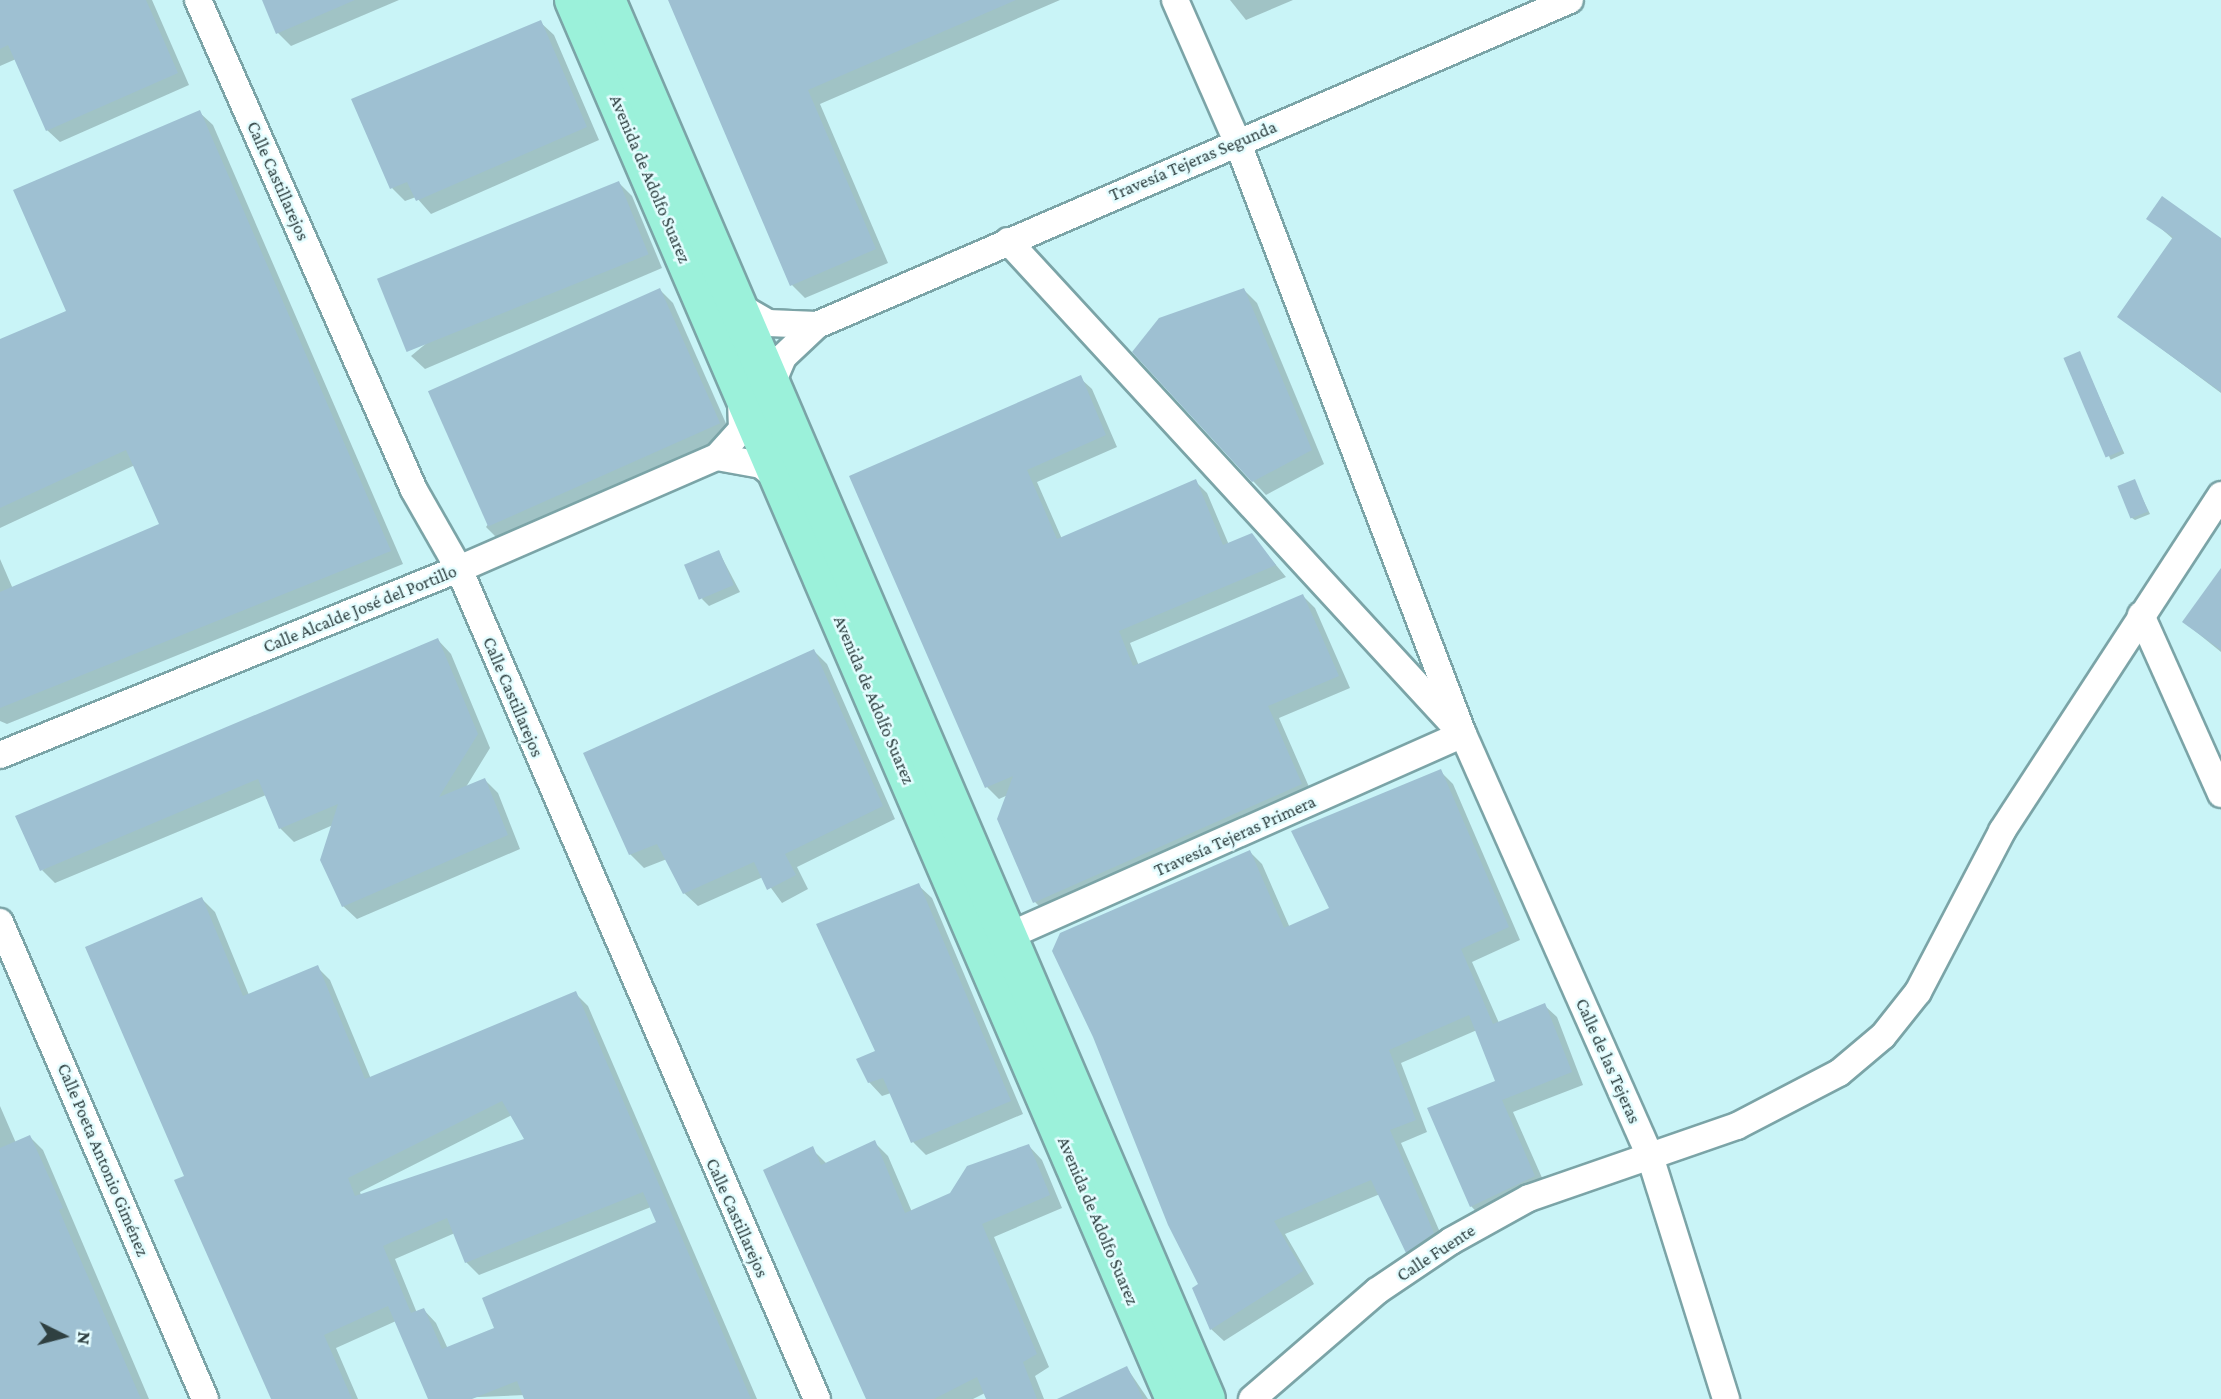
<!DOCTYPE html>
<meta charset="utf-8">
<style>
body{margin:0}
#map{position:relative;width:2221px;height:1399px;overflow:hidden;background:#c9f4f7;font-family:"Crimson Pro",serif}
div>[style]{position:absolute}
.shadow>*{inset:0;background:#0003;transform-origin:0 0}
.building>*{inset:0;background:#9ec0d2;transform-origin:0 0}
.roads{filter:drop-shadow(2px 0 #7ba4a7) drop-shadow(-2px 0 #7ba4a7) drop-shadow(0 2px #7ba4a7) drop-shadow(0 -2px #7ba4a7)}
.street>*{height:26px;margin:-13px;padding:0 13px;transform-origin:13px;border-radius:13px;background:#fff}
.primary>*{height:38px;margin:-19px;padding:0 19px;transform-origin:19px;border-radius:19px;background:#9bf1da}
span{translate:-50% -50%;white-space:nowrap;text-align:center;line-height:1.15;-webkit-text-stroke:5px #e4fdff;paint-order:stroke}
.street-label{font-size:18px;color:#2f4041}
.north{position:absolute;left:28px;top:1301px;width:70px;height:70px;-webkit-text-stroke:5px #e4fdff;paint-order:stroke;rotate:96deg;font-size:19px;font-weight:700;line-height:28px;text-align:center;color:#2f4041}
.north::after{content:'';display:block;margin:auto;width:24px;height:32px;background:#2f4041;clip-path:polygon(50% 0,100% 100%,50% 72%,0 100%)}
</style>
<div id="map">
<div class="shadow">
<div style="clip-path:polygon(0 0,152px 0,189px 85px,60px 142px,47px 130px,16px 59px,0 66px)"></div>
<div style="clip-path:polygon(264px 0,399px 0,291px 46px,278px 33px)"></div>
<div style="clip-path:polygon(670px 0,1060px 0,820px 104px,888px 263px,805px 298px,792px 285px)"></div>
<div style="clip-path:polygon(1230px 0,1293px 0,1246px 20px)"></div>
<div style="clip-path:polygon(540px 22px,554px 35px,599px 140px,431px 214px,416px 197px,405px 201px,392px 188px)"></div>
<div style="clip-path:polygon(199px 112px,213px 125px,403px 564px,7px 724px,0 721px,0 559px,13px 589px,161px 525px,135px 465px,0 528px,0 342px,68px 312px)"></div>
<div style="clip-path:polygon(619px 183px,632px 196px,662px 268px,425px 369px,411px 356px)"></div>
<div style="clip-path:polygon(2149px 218px,2221px 241px,2221px 393px,2119px 317px,2173px 239px)"></div>
<div style="clip-path:polygon(660px 290px,673px 303px,732px 437px,499px 540px,486px 527px)"></div>
<div style="clip-path:polygon(1244px 290px,1257px 303px,1324px 464px,1266px 495px,1253px 481px)"></div>
<div style="left:2080px;top:354px;width:109px;height:15px;rotate:66deg"></div>
<div style="clip-path:polygon(1080px 378px,1092px 389px,1117px 447px,1037px 482px,1062px 539px,1195px 481px,1207px 493px,1229px 545px,1251px 535px,1286px 577px,1130px 643px,1139px 666px,1303px 596px,1315px 608px,1350px 688px,1279px 718px,1313px 796px,1047px 914px,1035px 902px,1008px 795px,999px 799px,987px 787px,851px 477px)"></div>
<div style="clip-path:polygon(2134px 481px,2150px 514px,2135px 520px,2132px 518px)"></div>
<div style="clip-path:polygon(719px 552px,740px 592px,709px 606px,702px 599px)"></div>
<div style="clip-path:polygon(2221px 571px,2221px 652px,2184px 622px)"></div>
<div style="clip-path:polygon(438px 640px,451px 654px,490px 748px,466px 787px,485px 780px,498px 793px,520px 849px,357px 919px,343px 906px,333px 825px,294px 842px,280px 828px,266px 795px,55px 883px,42px 870px)"></div>
<div style="clip-path:polygon(814px 651px,827px 664px,895px 819px,797px 867px,808px 889px,782px 903px,763px 877px,698px 906px,684px 893px,667px 859px,644px 868px,630px 854px)"></div>
<div style="clip-path:polygon(1440px 771px,1453px 784px,1520px 940px,1472px 962px,1499px 1023px,1544px 1005px,1557px 1017px,1583px 1085px,1513px 1112px,1547px 1189px,1483px 1219px,1471px 1206px,1497px 1082px,1477px 1030px,1401px 1063px,1427px 1132px,1401px 1143px,1446px 1246px,1419px 1264px,1407px 1252px,1380px 1194px,1285px 1234px,1314px 1284px,1224px 1341px,1211px 1329px,1201px 1285px,1250px 852px,1262px 864px,1290px 928px,1331px 909px)"></div>
<div style="clip-path:polygon(918px 885px,932px 898px,1023px 1114px,926px 1155px,913px 1142px,891px 1093px,882px 1096px,869px 1082px)"></div>
<div style="clip-path:polygon(evenodd,202px 899px,215px 912px,249px 995px,317px 967px,330px 980px,371px 1079px,575px 993px,588px 1006px,757px 1399px,526px 1399px,525px 1395px,430px 1399px,396px 1321px,336px 1348px,358px 1399px,273px 1399px,176px 1181px,186px 1177px,202px 899px,512px 1115px,526px 1140px,361px 1195px,360px 1192px,512px 1115px,202px 899px,651px 1207px,658px 1222px,497px 1329px,448px 1349px,436px 1323px,424px 1310px,417px 1313px,395px 1259px,455px 1233px,466px 1262px,479px 1275px,651px 1207px)"></div>
<div style="clip-path:polygon(0 1106px,16px 1143px,30px 1137px,43px 1150px,149px 1399px,0 1399px)"></div>
<div style="clip-path:polygon(874px 1142px,888px 1156px,912px 1212px,951px 1194px,1029px 1146px,1042px 1160px,1062px 1208px,994px 1237px,1049px 1367px,1035px 1376px,1044px 1399px,987px 1399px,985px 1393px,973px 1399px,868px 1399px,812px 1149px,827px 1164px)"></div>
<div style="clip-path:polygon(1127px 1368px,1148px 1399px,1061px 1399px)"></div>
</div>
<div class="building">
<div style="clip-path:polygon(0 0,146px 0,178px 73px,46px 131px,8px 45px,0 49px)"></div>
<div style="clip-path:polygon(262px 0,355px 0,276px 34px)"></div>
<div style="clip-path:polygon(668px 0,1016px 0,808px 90px,876px 249px,790px 286px)"></div>
<div style="clip-path:polygon(541px 20px,587px 127px,416px 201px,407px 182px,390px 189px,351px 99px)"></div>
<div style="clip-path:polygon(200px 110px,391px 551px,0 708px,0 592px,159px 524px,126px 450px,0 508px,0 339px,66px 311px,13px 190px)"></div>
<div style="left:619px;top:181px;width:79px;height:261px;rotate:68deg"></div>
<div style="clip-path:polygon(2162px 196px,2221px 238px,2221px 392px,2117px 317px,2173px 237px,2146px 219px)"></div>
<div style="left:660px;top:288px;width:148px;height:254px;rotate:66deg"></div>
<div style="clip-path:polygon(1244px 288px,1312px 450px,1252px 482px,1132px 352px,1159px 318px)"></div>
<div style="left:2080px;top:351px;width:108px;height:18px;rotate:67deg"></div>
<div style="clip-path:polygon(1081px 375px,1106px 435px,1027px 470px,1057px 539px,1196px 479px,1223px 545px,1252px 533px,1276px 565px,1119px 631px,1133px 666px,1303px 594px,1339px 676px,1268px 706px,1302px 784px,1033px 903px,997px 819px,1013px 776px,985px 788px,849px 476px)"></div>
<div style="left:2135px;top:479px;width:35px;height:19px;rotate:68deg"></div>
<div style="left:719px;top:550px;width:38px;height:38px;rotate:67deg"></div>
<div style="clip-path:polygon(2221px 568px,2221px 650px,2182px 622px)"></div>
<div style="clip-path:polygon(438px 638px,478px 734px,439px 797px,485px 778px,508px 835px,342px 907px,320px 860px,338px 804px,279px 829px,258px 779px,40px 871px,15px 816px)"></div>
<div style="clip-path:polygon(814px 649px,883px 806px,785px 854px,796px 875px,767px 890px,754px 862px,683px 894px,657px 844px,629px 855px,583px 753px)"></div>
<div style="clip-path:polygon(1441px 769px,1509px 927px,1461px 949px,1493px 1024px,1545px 1003px,1572px 1072px,1502px 1100px,1535px 1176px,1470px 1207px,1427px 1108px,1495px 1081px,1469px 1015px,1389px 1050px,1416px 1120px,1390px 1130px,1434px 1233px,1406px 1253px,1371px 1180px,1274px 1221px,1303px 1271px,1210px 1330px,1192px 1288px,1198px 1284px,1168px 1225px,1093px 1037px,1052px 951px,1060px 933px,1250px 850px,1284px 928px,1329px 908px,1291px 831px)"></div>
<div style="clip-path:polygon(919px 883px,1011px 1101px,911px 1143px,883px 1078px,868px 1083px,856px 1059px,875px 1051px,816px 924px)"></div>
<div style="clip-path:polygon(evenodd,202px 897px,243px 996px,318px 965px,365px 1079px,576px 991px,751px 1399px,524px 1399px,517px 1381px,472px 1399px,428px 1399px,388px 1306px,324px 1335px,352px 1399px,271px 1399px,174px 1180px,184px 1176px,85px 947px,202px 897px,502px 1101px,524px 1139px,355px 1196px,348px 1178px,502px 1101px,202px 897px,643px 1192px,656px 1222px,482px 1298px,494px 1328px,442px 1349px,424px 1308px,411px 1313px,383px 1246px,447px 1218px,465px 1263px,643px 1192px)"></div>
<div style="clip-path:polygon(30px 1135px,63px 1208px,59px 1210px,141px 1399px,0 1399px,0 1148px)"></div>
<div style="clip-path:polygon(875px 1140px,905px 1213px,950px 1193px,967px 1166px,1029px 1144px,1050px 1195px,982px 1224px,1037px 1354px,1023px 1362px,1037px 1399px,986px 1399px,977px 1377px,934px 1399px,866px 1399px,763px 1170px,813px 1146px,821px 1165px)"></div>
<div style="clip-path:polygon(1127px 1366px,1143px 1399px,1057px 1399px)"></div>
</div>
<div class="roads">
<div class="street">
<div style="left:198px;top:0;width:535px;rotate:66.21deg"></div>
<div style="left:414px;top:490px;width:91px;rotate:60.3deg"></div>
<div style="left:459px;top:569px;width:904px;rotate:66.67deg"></div>
<div style="left:1175px;top:0;width:154px;rotate:66.3deg"></div>
<div style="left:1237px;top:141px;width:635px;rotate:69.14deg"></div>
<div style="left:1463px;top:734px;width:458px;rotate:66.1deg"></div>
<div style="left:1649px;top:1153px;width:258px;rotate:72.6deg"></div>
<div style="left:1008px;top:241px;width:655px;rotate:47.35deg"></div>
<div style="left:737px;top:305px;width:36px;rotate:30deg"></div>
<div style="left:768px;top:323px;width:49px;rotate:2.3deg"></div>
<div style="left:770px;top:388px;width:34px;rotate:-67deg"></div>
<div style="left:783px;top:357px;width:47px;rotate:-43.3deg"></div>
<div style="left:817px;top:325px;width:820px;rotate:-23.35deg"></div>
<div style="left:717px;top:457px;width:45px;rotate:10.3deg"></div>
<div style="left:761px;top:465px;width:22px;rotate:39deg"></div>
<div style="left:2141px;top:615px;width:196px;rotate:65.9deg"></div>
<div style="left:0;top:755px;width:495px;rotate:-22.1deg"></div>
<div style="left:459px;top:569px;width:281px;rotate:-23.5deg"></div>
<div style="left:717px;top:457px;width:38px;rotate:-48deg"></div>
<div style="left:742px;top:429px;width:31px;rotate:-92deg"></div>
<div style="left:0;top:922px;width:519px;rotate:66.74deg"></div>
<div style="left:1006px;top:937px;width:500px;rotate:-23.95deg"></div>
<div style="left:1252px;top:1399px;width:165px;rotate:-40.8deg"></div>
<div style="left:1377px;top:1291px;width:89px;rotate:-34deg"></div>
<div style="left:1451px;top:1241px;width:89px;rotate:-28.9deg"></div>
<div style="left:1529px;top:1198px;width:220px;rotate:-19.1deg"></div>
<div style="left:1737px;top:1126px;width:115px;rotate:-27.5deg"></div>
<div style="left:1839px;top:1073px;width:57px;rotate:-40.1deg"></div>
<div style="left:1883px;top:1036px;width:56px;rotate:-51.5deg"></div>
<div style="left:1918px;top:992px;width:182px;rotate:-62.4deg"></div>
<div style="left:2002px;top:831px;width:401px;rotate:-56.9deg"></div>
</div>
<div class="primary">
<div style="left:574px;top:0;width:1523px;rotate:66.75deg"></div>
<div style="left:606px;top:0;width:1522px;rotate:66.79deg"></div>
</div>
</div>
<div class="street-label">
<span style="left:1193px;top:161px;rotate:-23deg">Travesía Tejeras Segunda</span>
<span style="left:650px;top:179px;rotate:67deg">Avenida de Adolfo Suarez</span>
<span style="left:278px;top:181px;rotate:66deg">Calle Castillarejos</span>
<span style="left:360px;top:609px;rotate:-22deg">Calle Alcalde José del Portillo</span>
<span style="left:513px;top:697px;rotate:67deg">Calle Castillarejos</span>
<span style="left:874px;top:700px;rotate:67deg">Avenida de Adolfo Suarez</span>
<span style="left:1235px;top:836px;rotate:-24deg">Travesía Tejeras Primera</span>
<span style="left:1608px;top:1061px;rotate:66deg">Calle de las Tejeras</span>
<span style="left:103px;top:1160px;rotate:67deg">Calle Poeta Antonio Giménez</span>
<span style="left:737px;top:1218px;rotate:66deg">Calle Castillarejos</span>
<span style="left:1098px;top:1221px;rotate:67deg">Avenida de Adolfo Suarez</span>
<span style="left:1436px;top:1253px;rotate:-33deg">Calle Fuente</span>
</div>
<div class="north">N</div>
</div>
